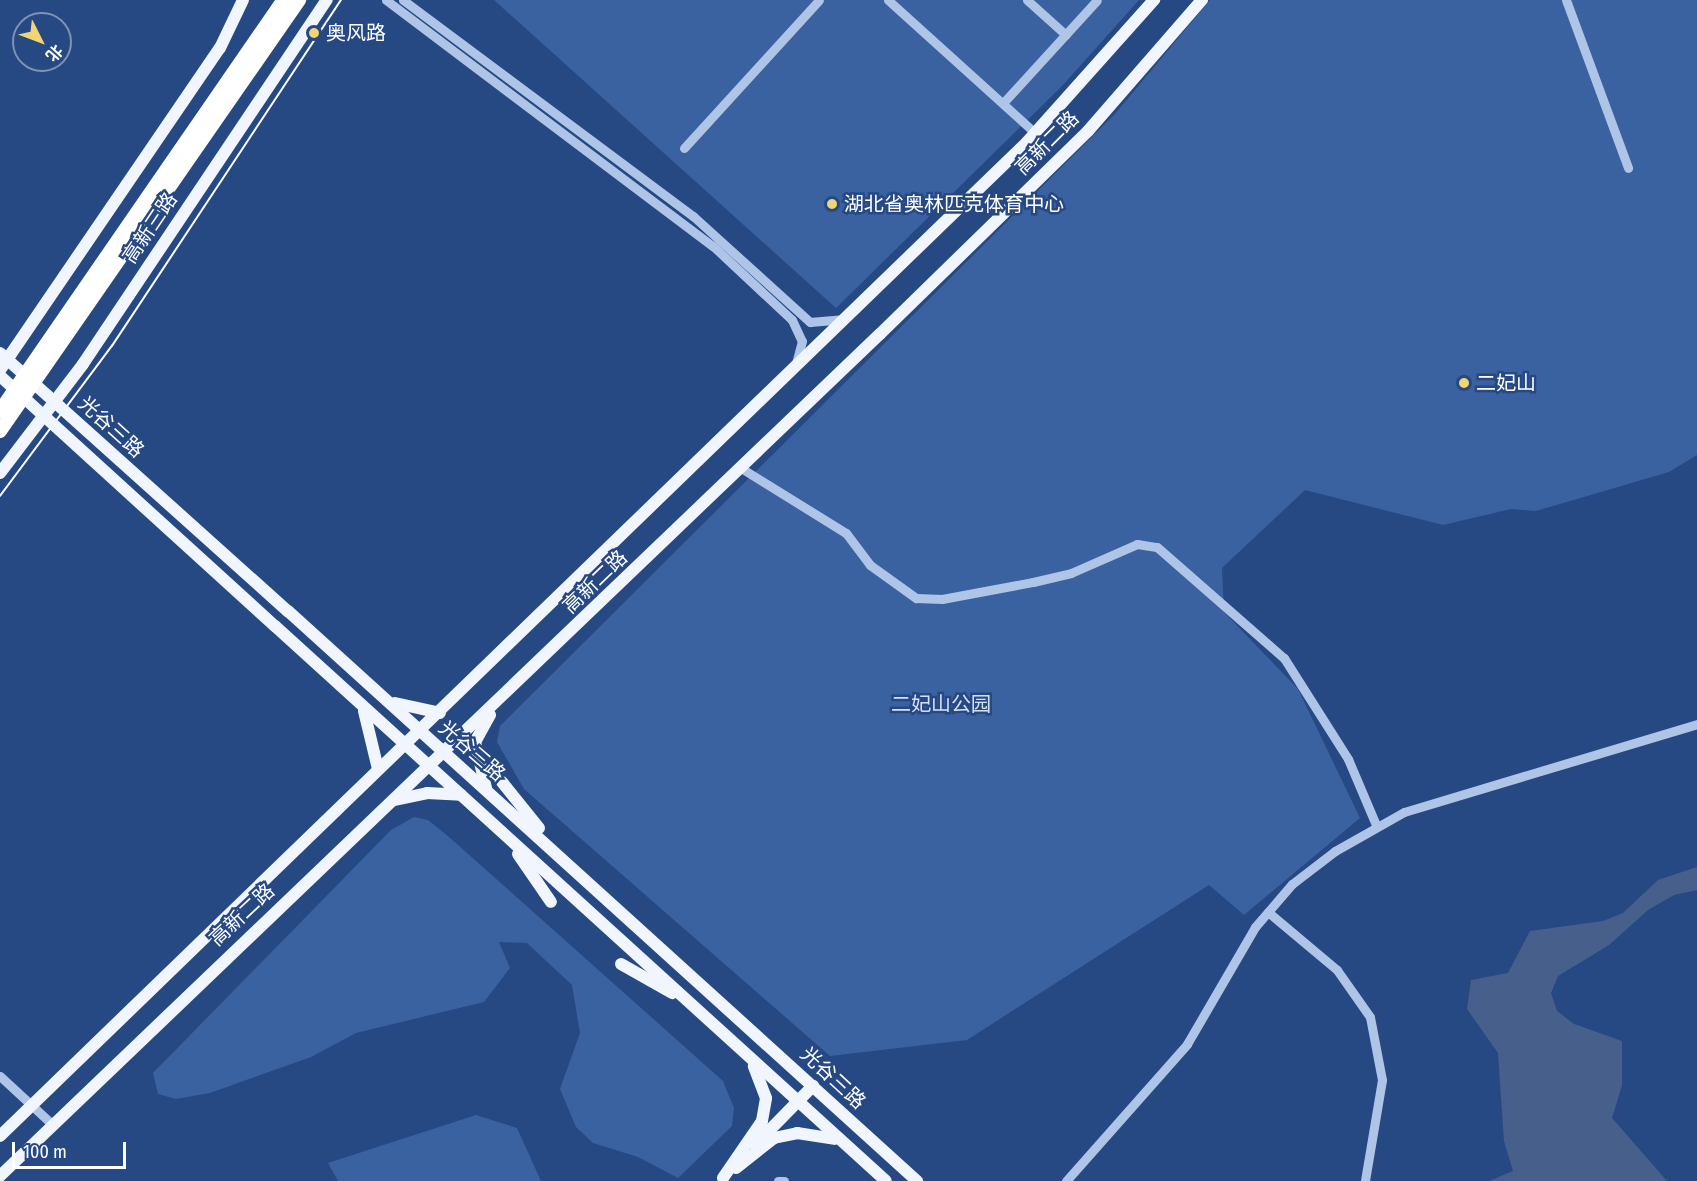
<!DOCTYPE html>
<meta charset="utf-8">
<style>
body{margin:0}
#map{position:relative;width:1697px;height:1181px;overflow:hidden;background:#264984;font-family:"Fira Sans Condensed","Noto Sans SC",sans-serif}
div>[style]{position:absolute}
.green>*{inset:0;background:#3a62a0}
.water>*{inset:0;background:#47608b}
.minor>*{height:9px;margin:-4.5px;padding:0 4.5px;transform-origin:4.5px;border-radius:4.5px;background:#afc5e7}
.major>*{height:12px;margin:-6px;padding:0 6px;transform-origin:6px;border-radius:6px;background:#f1f5fe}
.tram>*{height:1.5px;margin:-0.75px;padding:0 0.75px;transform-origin:0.75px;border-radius:0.75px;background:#fff}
.major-bridge>*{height:12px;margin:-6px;padding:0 6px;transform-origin:6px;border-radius:6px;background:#f1f5fe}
.highway-bridge>*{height:14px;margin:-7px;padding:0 7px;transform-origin:7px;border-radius:7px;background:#fff}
.dots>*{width:16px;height:16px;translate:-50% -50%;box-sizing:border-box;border:3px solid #264984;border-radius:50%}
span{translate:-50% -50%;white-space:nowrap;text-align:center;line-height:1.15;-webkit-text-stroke:5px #264984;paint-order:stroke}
.poi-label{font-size:20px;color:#fff}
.left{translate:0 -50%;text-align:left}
.street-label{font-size:20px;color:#fff}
.park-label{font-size:20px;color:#d3e0f6}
.north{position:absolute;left:12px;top:12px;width:60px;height:60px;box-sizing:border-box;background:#264984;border:2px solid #7d92b5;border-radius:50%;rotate:132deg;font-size:16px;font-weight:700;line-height:24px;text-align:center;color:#fff}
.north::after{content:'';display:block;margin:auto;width:21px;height:27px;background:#f1d474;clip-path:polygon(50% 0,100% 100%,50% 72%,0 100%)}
.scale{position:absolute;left:12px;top:1142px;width:114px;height:27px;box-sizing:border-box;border:3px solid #fff;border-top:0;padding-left:8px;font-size:18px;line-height:21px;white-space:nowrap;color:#fff;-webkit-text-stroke:4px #264984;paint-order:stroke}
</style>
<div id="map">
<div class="green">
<div style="clip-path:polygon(494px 0,1139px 0,1062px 86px,836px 308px)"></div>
<div style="clip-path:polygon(1210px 0,1697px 0,1697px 455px,1669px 472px,1536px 511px,1511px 509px,1443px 525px,1305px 490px,1222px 568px,1224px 612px,1298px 689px,1360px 818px,1244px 915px,1209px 885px,967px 1040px,830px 1056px,524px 789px,497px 742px,500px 726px,1114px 115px)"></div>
<div style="clip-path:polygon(414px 817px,428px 820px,449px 837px,723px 1081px,734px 1108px,732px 1126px,678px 1178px,638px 1157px,593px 1143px,576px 1127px,560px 1089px,580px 1033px,572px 985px,527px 943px,499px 942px,510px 968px,484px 1002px,356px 1033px,311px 1057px,210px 1093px,176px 1099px,158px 1094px,153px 1073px,391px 830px)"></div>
<div style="clip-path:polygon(476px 1115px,517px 1128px,541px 1181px,338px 1181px,328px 1163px)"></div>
</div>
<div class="water">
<div style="clip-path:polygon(1697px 867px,1697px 890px,1674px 895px,1648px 910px,1609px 945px,1558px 976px,1551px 993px,1557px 1011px,1574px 1024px,1622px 1041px,1622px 1085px,1612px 1118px,1667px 1181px,1489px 1181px,1513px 1171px,1504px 1141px,1498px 1053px,1467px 1009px,1471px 980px,1508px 973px,1530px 931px,1603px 921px,1623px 913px,1658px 880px)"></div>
</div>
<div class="minor">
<div style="left:386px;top:0;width:409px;rotate:37deg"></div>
<div style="left:713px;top:246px;width:108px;rotate:43.1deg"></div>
<div style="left:792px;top:320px;width:23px;rotate:65deg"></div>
<div style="left:802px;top:341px;width:24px;rotate:105deg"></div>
<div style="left:403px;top:0;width:362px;rotate:36.7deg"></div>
<div style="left:693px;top:216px;width:158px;rotate:42.2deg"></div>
<div style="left:810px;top:322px;width:32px;rotate:-5deg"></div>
<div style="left:888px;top:0;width:198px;rotate:42.1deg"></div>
<div style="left:1027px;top:0;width:52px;rotate:41.9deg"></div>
<div style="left:1566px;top:0;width:179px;rotate:69.7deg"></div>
<div style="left:1003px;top:103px;width:139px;rotate:-47.6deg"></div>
<div style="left:684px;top:148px;width:200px;rotate:-47.6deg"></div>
<div style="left:741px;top:468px;width:123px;rotate:31.8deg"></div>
<div style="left:846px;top:533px;width:40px;rotate:53deg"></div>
<div style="left:870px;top:565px;width:57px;rotate:35.7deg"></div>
<div style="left:916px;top:598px;width:26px;rotate:2deg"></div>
<div style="left:942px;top:599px;width:93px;rotate:-10.6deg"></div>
<div style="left:1033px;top:582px;width:39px;rotate:-13deg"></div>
<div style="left:1071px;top:573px;width:72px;rotate:-23.7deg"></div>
<div style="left:1137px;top:544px;width:20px;rotate:9deg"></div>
<div style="left:1157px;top:547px;width:169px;rotate:41.2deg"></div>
<div style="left:1284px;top:658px;width:120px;rotate:57.6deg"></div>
<div style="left:1348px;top:759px;width:72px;rotate:67deg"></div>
<div style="left:1268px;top:912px;width:90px;rotate:40deg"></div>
<div style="left:1337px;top:970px;width:57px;rotate:54.9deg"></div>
<div style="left:1370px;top:1017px;width:64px;rotate:79.2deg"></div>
<div style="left:1382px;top:1080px;width:102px;rotate:99.6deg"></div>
<div style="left:0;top:1076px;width:72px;rotate:42.8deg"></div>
<div style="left:778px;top:1181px;width:6px"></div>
<div style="left:1066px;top:1181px;width:183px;rotate:-48.5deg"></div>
<div style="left:1187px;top:1044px;width:135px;rotate:-59.8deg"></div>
<div style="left:1255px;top:927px;width:57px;rotate:-49.3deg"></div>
<div style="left:1292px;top:884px;width:54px;rotate:-37.5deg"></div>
<div style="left:1335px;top:851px;width:79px;rotate:-29.5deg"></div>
<div style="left:1404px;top:812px;width:306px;rotate:-16.7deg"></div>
</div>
<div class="major">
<div style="left:0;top:370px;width:390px;rotate:-55.7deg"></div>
<div style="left:220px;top:48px;width:53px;rotate:-64.4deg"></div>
<div style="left:0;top:473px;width:137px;rotate:-52.7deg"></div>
<div style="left:83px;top:364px;width:438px;rotate:-56.2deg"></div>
<div style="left:288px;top:611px;width:849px;rotate:42.18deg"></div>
<div style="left:275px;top:626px;width:825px;rotate:42.25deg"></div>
<div style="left:395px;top:703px;width:46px;rotate:12.5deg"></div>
<div style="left:364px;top:711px;width:60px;rotate:76.4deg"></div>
<div style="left:502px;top:782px;width:59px;rotate:51.2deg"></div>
<div style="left:486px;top:788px;width:47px;rotate:-103.4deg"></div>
<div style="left:475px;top:742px;width:31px;rotate:-61deg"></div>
<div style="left:395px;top:800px;width:33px;rotate:-12deg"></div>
<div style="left:427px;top:793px;width:34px;rotate:3deg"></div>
<div style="left:518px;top:854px;width:58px;rotate:55.5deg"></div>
<div style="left:621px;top:964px;width:59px;rotate:29.6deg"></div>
<div style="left:0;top:1136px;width:1429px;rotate:-44.06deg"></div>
<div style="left:1027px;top:142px;width:191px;rotate:-48.2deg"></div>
<div style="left:755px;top:1145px;width:83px;rotate:-45.5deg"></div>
<div style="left:736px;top:1168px;width:48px;rotate:-38.3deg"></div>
<div style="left:774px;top:1138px;width:24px;rotate:-12deg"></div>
<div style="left:797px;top:1133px;width:38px;rotate:9deg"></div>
<div style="left:0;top:1176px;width:1218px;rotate:-43.74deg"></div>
<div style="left:880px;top:334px;width:291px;rotate:-44.3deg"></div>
<div style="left:1088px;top:131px;width:174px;rotate:-49deg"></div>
<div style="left:723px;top:1178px;width:69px;rotate:-55.6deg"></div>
<div style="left:762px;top:1121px;width:23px;rotate:-80deg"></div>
<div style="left:766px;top:1098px;width:34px;rotate:-111deg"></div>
</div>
<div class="tram">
<div style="left:0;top:496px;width:187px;rotate:-53.3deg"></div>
<div style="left:112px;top:346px;width:415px;rotate:-56.5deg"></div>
</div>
<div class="major-bridge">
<div style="left:0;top:353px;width:387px;rotate:41.9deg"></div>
<div style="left:0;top:376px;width:372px;rotate:42.3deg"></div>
</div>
<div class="highway-bridge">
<div style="left:0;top:411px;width:500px;rotate:-55.4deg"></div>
<div style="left:0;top:431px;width:525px;rotate:-55.25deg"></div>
</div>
<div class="dots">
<div style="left:314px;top:33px;background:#f1d474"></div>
<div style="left:832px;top:204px;background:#f1d474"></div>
<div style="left:1464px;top:383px;background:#f1d474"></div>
</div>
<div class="poi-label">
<span class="left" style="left:326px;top:33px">奥风路</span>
<span class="left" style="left:844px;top:204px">湖北省奥林匹克体育中心</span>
<span class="left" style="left:1476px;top:383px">二妃山</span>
</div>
<div class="street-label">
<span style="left:1047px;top:143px;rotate:-45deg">高新二路</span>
<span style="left:150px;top:228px;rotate:-56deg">高新三路</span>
<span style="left:111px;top:427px;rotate:42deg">光谷三路</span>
<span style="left:595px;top:582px;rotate:-44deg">高新二路</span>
<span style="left:472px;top:751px;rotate:41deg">光谷三路</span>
<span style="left:242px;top:915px;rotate:-43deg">高新二路</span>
<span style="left:833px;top:1078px;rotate:43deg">光谷三路</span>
</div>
<div class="park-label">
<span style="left:941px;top:704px">二妃山公园</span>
</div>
<div class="north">北</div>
<div class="scale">100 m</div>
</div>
